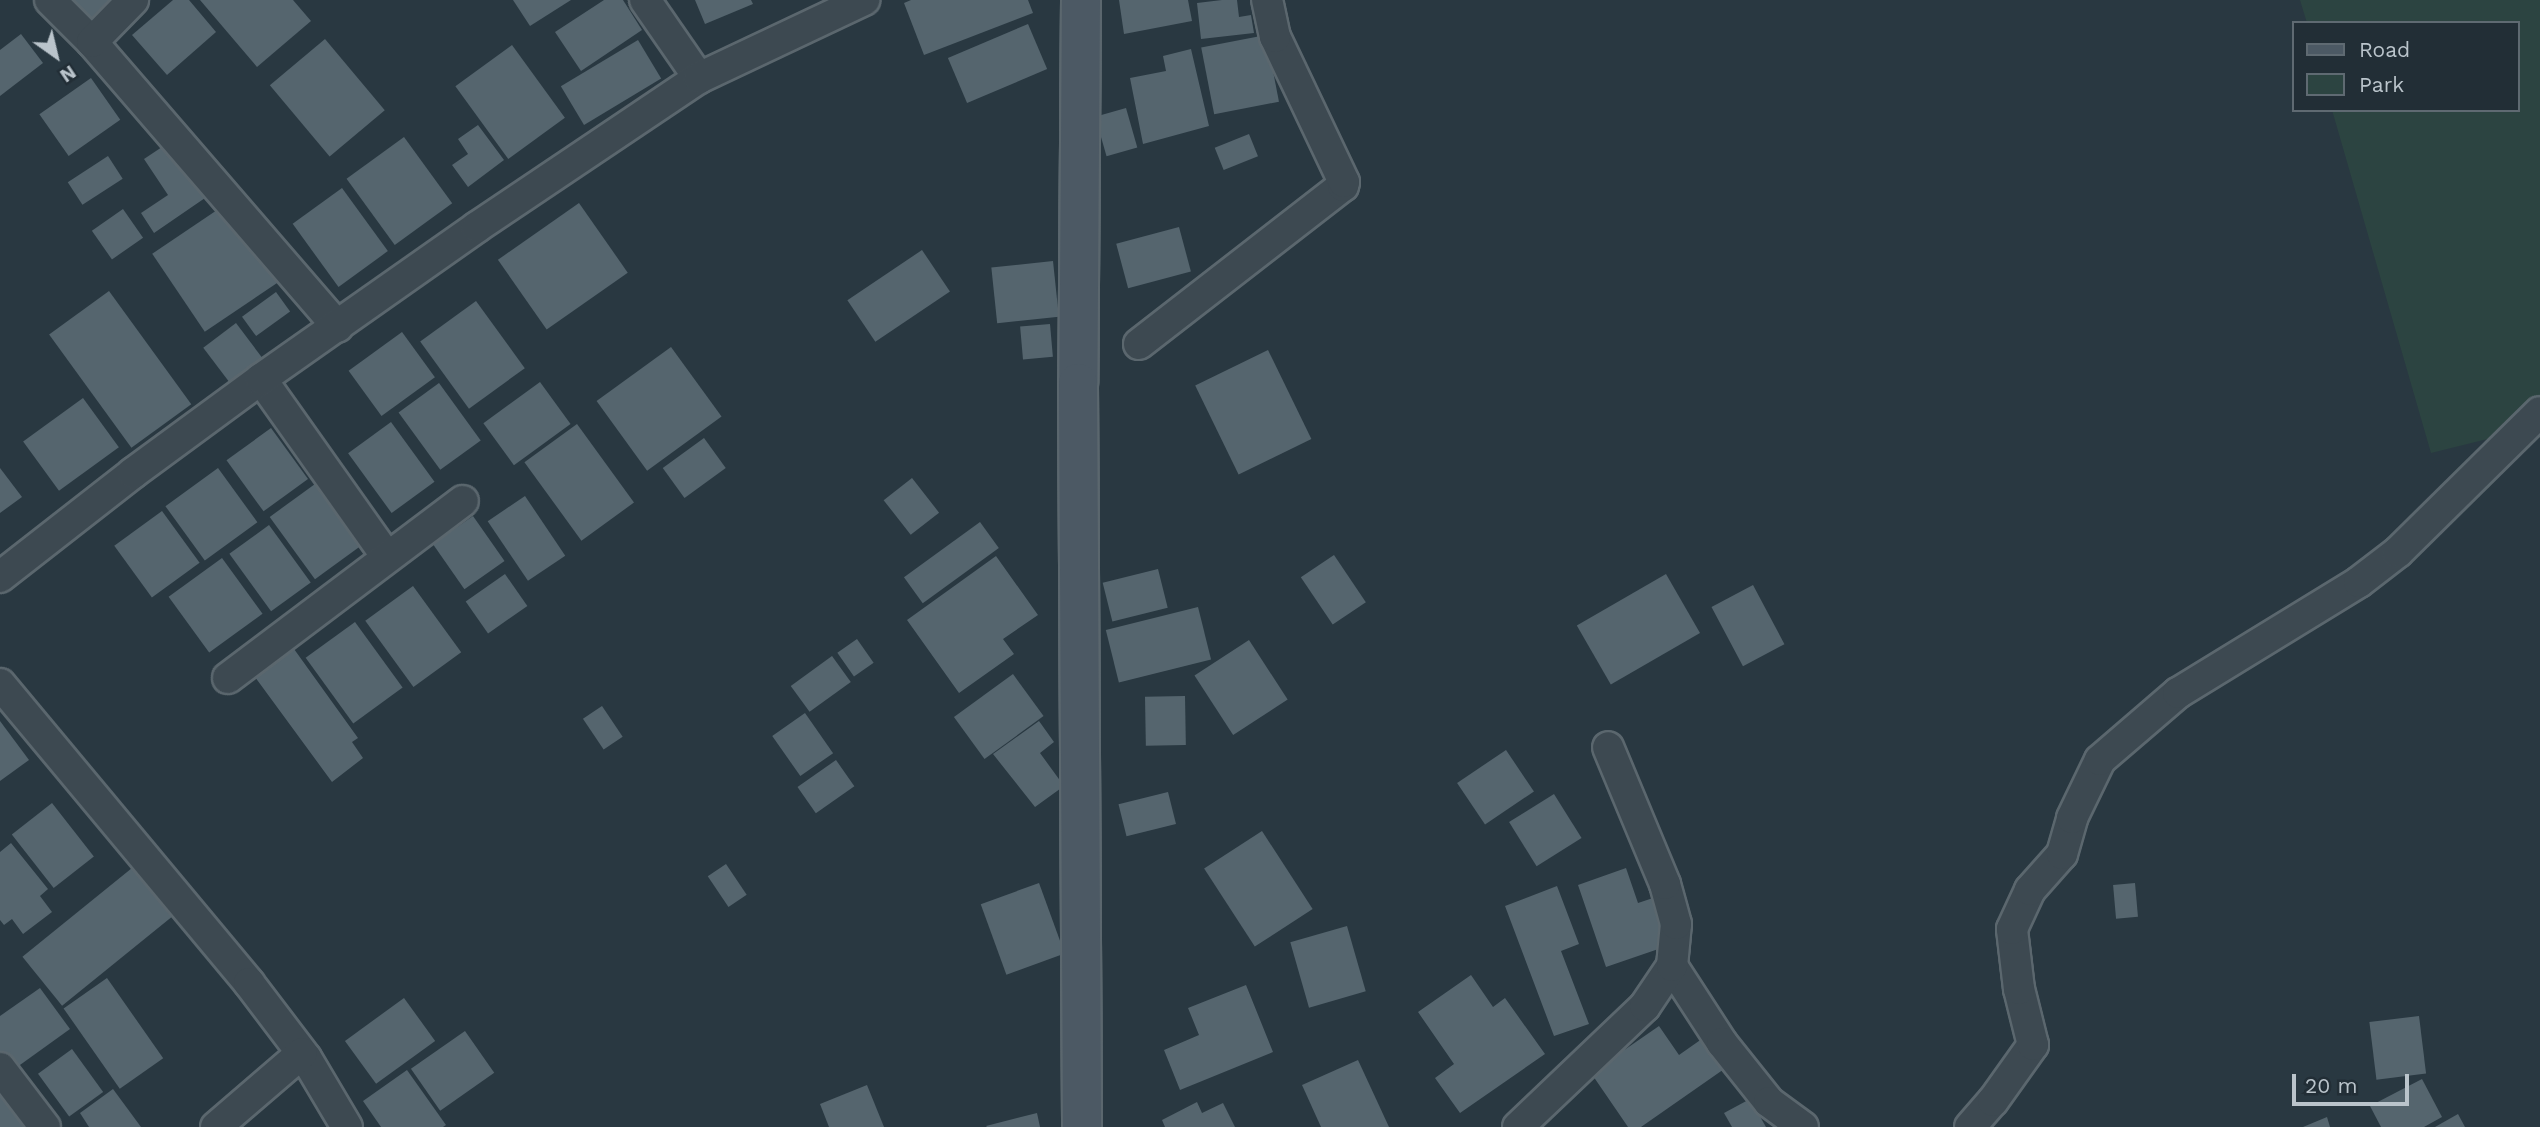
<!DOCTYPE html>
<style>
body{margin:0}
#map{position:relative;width:2540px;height:1127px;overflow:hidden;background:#293841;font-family:"Work Sans",sans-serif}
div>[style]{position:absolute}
.green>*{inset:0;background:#2c4441}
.building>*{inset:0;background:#55656e;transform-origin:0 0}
.roads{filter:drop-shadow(2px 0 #5b676e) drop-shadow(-2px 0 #5b676e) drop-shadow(0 2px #5b676e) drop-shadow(0 -2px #5b676e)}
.street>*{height:30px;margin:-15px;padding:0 15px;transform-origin:15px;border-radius:15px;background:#3d4951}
.secondary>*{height:38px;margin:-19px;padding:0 19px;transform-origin:19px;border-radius:19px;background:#4c5964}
span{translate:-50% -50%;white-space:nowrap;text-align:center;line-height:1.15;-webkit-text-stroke:7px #222e36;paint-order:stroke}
.legend{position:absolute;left:2292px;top:21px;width:228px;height:91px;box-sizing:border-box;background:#222e36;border:2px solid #5f6a72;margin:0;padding:9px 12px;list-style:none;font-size:21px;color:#bac4cb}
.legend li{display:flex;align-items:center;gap:14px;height:35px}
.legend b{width:35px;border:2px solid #5f6a72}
.north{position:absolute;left:21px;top:21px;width:70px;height:70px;-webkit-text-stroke:5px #222e36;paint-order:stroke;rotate:146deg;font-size:19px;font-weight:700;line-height:28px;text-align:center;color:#bac4cb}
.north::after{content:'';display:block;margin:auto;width:24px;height:32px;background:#bac4cb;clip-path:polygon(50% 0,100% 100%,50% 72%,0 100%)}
.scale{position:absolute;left:2292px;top:1074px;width:117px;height:32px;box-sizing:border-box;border:4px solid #bac4cb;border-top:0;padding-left:9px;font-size:21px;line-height:24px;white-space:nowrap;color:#bac4cb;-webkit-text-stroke:5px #222e36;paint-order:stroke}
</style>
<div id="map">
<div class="green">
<div style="clip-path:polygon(2300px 0,2540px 0,2540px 426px,2431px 453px,2332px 110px,2517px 110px,2517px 23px,2307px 23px)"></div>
</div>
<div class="building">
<div style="clip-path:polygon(70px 0,109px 0,90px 19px)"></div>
<div style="clip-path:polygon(173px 0,189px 0,216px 32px,167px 75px,132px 35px)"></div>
<div style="clip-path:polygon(200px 0,293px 0,311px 21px,257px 67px)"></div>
<div style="clip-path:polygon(513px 0,571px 0,530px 26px)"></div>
<div style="clip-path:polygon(604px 0,623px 0,642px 30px,581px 71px,555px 32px)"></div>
<div style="clip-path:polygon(695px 0,751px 0,753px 4px,705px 24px)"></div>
<div style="clip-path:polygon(911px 0,1028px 0,1033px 13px,924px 55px,904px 3px)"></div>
<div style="clip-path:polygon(1119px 0,1188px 0,1192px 21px,1124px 34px)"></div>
<div style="clip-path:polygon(1222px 0,1237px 0,1239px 17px,1251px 15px,1254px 33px,1201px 39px,1197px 3px)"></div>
<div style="left:1028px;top:24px;width:49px;height:87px;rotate:67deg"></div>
<div style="clip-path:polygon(21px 34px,43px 63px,0 96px,0 50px)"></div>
<div style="left:1266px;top:35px;width:68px;height:66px;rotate:79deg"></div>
<div style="left:325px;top:39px;width:93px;height:72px;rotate:50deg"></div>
<div style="left:638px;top:40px;width:45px;height:90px;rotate:59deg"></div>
<div style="left:512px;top:45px;width:90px;height:70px;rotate:54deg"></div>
<div style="clip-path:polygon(1191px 49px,1209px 126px,1143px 144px,1130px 78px,1166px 71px,1163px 56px)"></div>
<div style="left:91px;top:78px;width:51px;height:63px;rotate:55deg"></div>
<div style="left:1126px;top:108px;width:41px;height:32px;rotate:74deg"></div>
<div style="clip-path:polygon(478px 125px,504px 160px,468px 187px,452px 165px,468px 154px,458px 139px)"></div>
<div style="left:1249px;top:134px;width:24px;height:37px;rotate:68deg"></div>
<div style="left:404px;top:137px;width:82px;height:71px;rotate:54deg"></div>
<div style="clip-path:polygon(168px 143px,205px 198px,154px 233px,141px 213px,168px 195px,144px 159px)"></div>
<div style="left:108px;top:156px;width:27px;height:48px;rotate:57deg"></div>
<div style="left:342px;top:188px;width:78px;height:61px;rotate:54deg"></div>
<div style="left:579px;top:203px;width:85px;height:99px;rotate:55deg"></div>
<div style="left:226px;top:204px;width:94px;height:89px;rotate:56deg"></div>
<div style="left:123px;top:209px;width:35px;height:38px;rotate:55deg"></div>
<div style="left:1179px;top:227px;width:46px;height:65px;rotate:75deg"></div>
<div style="left:922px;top:250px;width:50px;height:90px;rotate:56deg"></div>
<div style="left:1053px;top:261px;width:56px;height:62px;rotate:84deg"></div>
<div style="left:109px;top:291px;width:140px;height:74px;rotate:54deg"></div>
<div style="left:276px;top:292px;width:24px;height:42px;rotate:54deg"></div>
<div style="left:476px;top:301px;width:83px;height:69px;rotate:54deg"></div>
<div style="left:236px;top:323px;width:45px;height:41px;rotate:53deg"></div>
<div style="left:1050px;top:324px;width:33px;height:30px;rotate:85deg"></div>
<div style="left:402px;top:332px;width:56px;height:66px;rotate:54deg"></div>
<div style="left:671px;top:347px;width:86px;height:92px;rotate:54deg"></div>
<div style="left:1268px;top:350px;width:99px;height:81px;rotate:64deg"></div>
<div style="left:540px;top:382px;width:52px;height:70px;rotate:54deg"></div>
<div style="left:439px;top:383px;width:71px;height:50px;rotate:54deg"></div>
<div style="left:83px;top:398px;width:61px;height:74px;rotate:54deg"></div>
<div style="left:391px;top:422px;width:74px;height:53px;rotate:54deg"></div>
<div style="left:577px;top:424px;width:97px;height:65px;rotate:54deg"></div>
<div style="left:271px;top:428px;width:63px;height:55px;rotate:54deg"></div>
<div style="left:704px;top:438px;width:37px;height:51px;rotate:54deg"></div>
<div style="clip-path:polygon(0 468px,22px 497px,0 513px)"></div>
<div style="left:218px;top:468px;width:67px;height:65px;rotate:54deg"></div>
<div style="left:912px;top:478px;width:44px;height:36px;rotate:52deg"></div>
<div style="left:315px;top:484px;width:77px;height:56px;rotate:54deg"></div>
<div style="left:525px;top:496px;width:72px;height:45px;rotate:56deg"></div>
<div style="left:162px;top:511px;width:64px;height:59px;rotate:54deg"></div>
<div style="left:473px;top:516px;width:55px;height:49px;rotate:55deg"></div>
<div style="left:980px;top:522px;width:32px;height:94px;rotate:54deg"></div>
<div style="left:269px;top:525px;width:71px;height:49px;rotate:54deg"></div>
<div style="left:1334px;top:555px;width:57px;height:40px;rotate:56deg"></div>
<div style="clip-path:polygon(996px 556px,1038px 615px,1003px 639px,1014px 654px,959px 693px,907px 620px)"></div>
<div style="left:222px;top:558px;width:69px;height:66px;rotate:54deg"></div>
<div style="left:1158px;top:569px;width:40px;height:57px;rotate:76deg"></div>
<div style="left:505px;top:574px;width:39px;height:48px;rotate:55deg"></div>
<div style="left:1666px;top:574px;width:68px;height:103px;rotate:60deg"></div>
<div style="left:1753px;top:585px;width:67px;height:47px;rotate:62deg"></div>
<div style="left:413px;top:586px;width:82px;height:59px;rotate:54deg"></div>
<div style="left:1198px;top:607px;width:54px;height:95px;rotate:76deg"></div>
<div style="left:355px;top:622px;width:81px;height:61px;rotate:54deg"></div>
<div style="left:857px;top:639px;width:29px;height:24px;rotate:55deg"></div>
<div style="left:1249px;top:640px;width:71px;height:65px;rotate:57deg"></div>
<div style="clip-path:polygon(294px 649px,358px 738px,352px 742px,363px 758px,332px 782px,255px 677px)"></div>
<div style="left:832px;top:656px;width:32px;height:51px;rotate:54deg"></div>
<div style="left:1013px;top:674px;width:52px;height:73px;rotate:54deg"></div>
<div style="left:1185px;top:696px;width:49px;height:40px;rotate:89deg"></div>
<div style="left:602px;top:706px;width:37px;height:23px;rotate:56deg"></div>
<div style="left:805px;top:713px;width:49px;height:40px;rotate:55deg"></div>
<div style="clip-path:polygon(0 721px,29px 760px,0 781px)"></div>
<div style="clip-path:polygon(1039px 721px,1054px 742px,1040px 753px,1064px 786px,1035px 807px,993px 754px)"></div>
<div style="left:1506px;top:750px;width:50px;height:59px;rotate:56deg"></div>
<div style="left:836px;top:760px;width:32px;height:47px;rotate:55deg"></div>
<div style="left:1168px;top:792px;width:33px;height:51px;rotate:76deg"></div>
<div style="left:1554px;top:794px;width:52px;height:53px;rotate:58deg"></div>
<div style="left:52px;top:803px;width:68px;height:51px;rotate:52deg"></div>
<div style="left:1262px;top:831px;width:93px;height:69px;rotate:57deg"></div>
<div style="clip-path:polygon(11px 843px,48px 889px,40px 896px,52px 912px,23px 934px,12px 919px,4px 925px,0 920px,0 852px)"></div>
<div style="left:726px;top:864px;width:37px;height:22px;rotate:56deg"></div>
<div style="left:132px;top:868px;width:63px;height:141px;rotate:51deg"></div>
<div style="clip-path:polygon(1626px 868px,1638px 903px,1656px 897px,1673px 944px,1606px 967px,1578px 885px)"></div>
<div style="left:1039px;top:883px;width:75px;height:62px;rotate:70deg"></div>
<div style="left:2135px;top:883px;width:34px;height:22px;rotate:85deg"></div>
<div style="clip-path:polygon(1557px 886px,1579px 944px,1561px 951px,1589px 1024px,1554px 1036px,1505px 906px)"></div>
<div style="left:1347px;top:926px;width:68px;height:59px;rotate:74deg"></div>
<div style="clip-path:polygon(1471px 975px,1493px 1007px,1505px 998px,1545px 1054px,1460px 1113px,1435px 1078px,1454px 1064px,1418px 1012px)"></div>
<div style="left:107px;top:978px;width:98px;height:53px;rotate:55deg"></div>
<div style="clip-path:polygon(1246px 985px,1273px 1052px,1180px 1090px,1164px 1050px,1199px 1035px,1188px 1008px)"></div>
<div style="clip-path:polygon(40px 988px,70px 1029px,13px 1070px,0 1052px,0 1016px)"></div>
<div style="left:404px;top:998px;width:53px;height:73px;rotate:54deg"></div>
<div style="left:2419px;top:1016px;width:58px;height:50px;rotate:83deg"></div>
<div style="clip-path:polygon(1659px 1026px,1679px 1055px,1706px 1036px,1727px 1067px,1641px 1127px,1628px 1127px,1591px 1073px)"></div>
<div style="left:465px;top:1031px;width:51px;height:66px;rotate:55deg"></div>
<div style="left:72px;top:1049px;width:53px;height:42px;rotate:54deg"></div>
<div style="clip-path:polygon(1358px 1060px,1389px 1127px,1321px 1127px,1302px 1085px)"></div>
<div style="clip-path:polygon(407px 1070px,446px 1125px,443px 1127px,381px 1127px,363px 1101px)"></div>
<div style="clip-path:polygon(2422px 1079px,2442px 1117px,2424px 1127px,2381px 1127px,2370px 1106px)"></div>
<div style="clip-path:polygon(867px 1085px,884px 1127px,829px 1127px,820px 1104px)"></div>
<div style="clip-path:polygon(0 1088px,25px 1127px,0 1127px)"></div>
<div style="clip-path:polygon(113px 1089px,141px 1127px,89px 1127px,80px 1113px)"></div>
<div style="clip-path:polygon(1750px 1099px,1766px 1127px,1732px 1127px,1724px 1113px)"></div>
<div style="clip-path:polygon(1197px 1102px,1202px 1113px,1223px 1103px,1235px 1127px,1165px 1127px,1162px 1120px)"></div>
<div style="clip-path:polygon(1037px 1113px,1040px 1127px,987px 1127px,986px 1126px)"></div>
<div style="clip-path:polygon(2458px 1114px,2465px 1127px,2435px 1127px)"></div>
<div style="clip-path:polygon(2327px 1117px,2330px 1127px,2303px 1127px)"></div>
</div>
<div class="roads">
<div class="street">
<div style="left:50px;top:0;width:59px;rotate:45deg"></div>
<div style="left:92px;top:42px;width:376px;rotate:49.2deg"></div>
<div style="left:645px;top:0;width:95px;rotate:55.3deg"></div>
<div style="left:92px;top:42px;width:59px;rotate:-45.7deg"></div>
<div style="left:1139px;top:344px;width:258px;rotate:-37.8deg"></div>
<div style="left:1343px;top:186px;width:4px;rotate:-76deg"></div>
<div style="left:1344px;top:182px;width:161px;rotate:-115.4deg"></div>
<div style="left:1275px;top:37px;width:38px;rotate:-102deg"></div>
<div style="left:261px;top:379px;width:218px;rotate:54.7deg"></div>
<div style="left:0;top:577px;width:169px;rotate:-38deg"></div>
<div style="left:133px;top:473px;width:159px;rotate:-36.3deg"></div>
<div style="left:261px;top:379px;width:264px;rotate:-35.1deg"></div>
<div style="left:477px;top:227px;width:267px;rotate:-33.9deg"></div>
<div style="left:699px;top:78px;width:183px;rotate:-25.3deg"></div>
<div style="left:228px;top:678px;width:294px;rotate:-37deg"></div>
<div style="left:0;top:684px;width:389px;rotate:50.2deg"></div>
<div style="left:249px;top:983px;width:94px;rotate:52.8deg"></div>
<div style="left:306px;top:1058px;width:80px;rotate:59.3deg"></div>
<div style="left:1672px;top:966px;width:92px;rotate:57deg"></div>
<div style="left:1722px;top:1043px;width:75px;rotate:51.5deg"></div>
<div style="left:1769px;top:1102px;width:42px;rotate:36.3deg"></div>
<div style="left:0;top:1068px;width:74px;rotate:52.7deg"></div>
<div style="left:216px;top:1127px;width:113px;rotate:-40.7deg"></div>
<div style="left:1518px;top:1127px;width:175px;rotate:-43.6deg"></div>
<div style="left:1645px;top:1006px;width:48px;rotate:-56deg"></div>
<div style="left:1672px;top:966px;width:42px;rotate:-84.6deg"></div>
<div style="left:1676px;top:924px;width:41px;rotate:-105.4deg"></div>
<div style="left:1665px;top:884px;width:148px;rotate:-112.6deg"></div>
<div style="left:1970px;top:1127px;width:35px;rotate:-49deg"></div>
<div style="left:1993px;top:1101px;width:69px;rotate:-54.5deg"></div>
<div style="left:2033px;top:1045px;width:58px;rotate:-104deg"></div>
<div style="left:2019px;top:989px;width:60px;rotate:-96.7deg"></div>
<div style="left:2012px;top:929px;width:43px;rotate:-65.2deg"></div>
<div style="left:2030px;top:890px;width:48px;rotate:-48.4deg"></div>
<div style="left:2062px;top:854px;width:37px;rotate:-74deg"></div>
<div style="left:2072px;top:818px;width:64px;rotate:-64.2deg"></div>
<div style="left:2100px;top:760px;width:103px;rotate:-40.7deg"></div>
<div style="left:2178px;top:693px;width:212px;rotate:-31.5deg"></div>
<div style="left:2359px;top:582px;width:49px;rotate:-37.6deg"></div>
<div style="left:2398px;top:552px;width:199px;rotate:-44.6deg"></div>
</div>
<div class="secondary">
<div style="left:1081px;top:0;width:383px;rotate:90.4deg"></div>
<div style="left:1078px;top:383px;width:744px;rotate:89.69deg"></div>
</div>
</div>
<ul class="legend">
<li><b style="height:9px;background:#4c5964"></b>Road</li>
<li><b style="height:19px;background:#2c4441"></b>Park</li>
</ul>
<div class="north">N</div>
<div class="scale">20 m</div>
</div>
